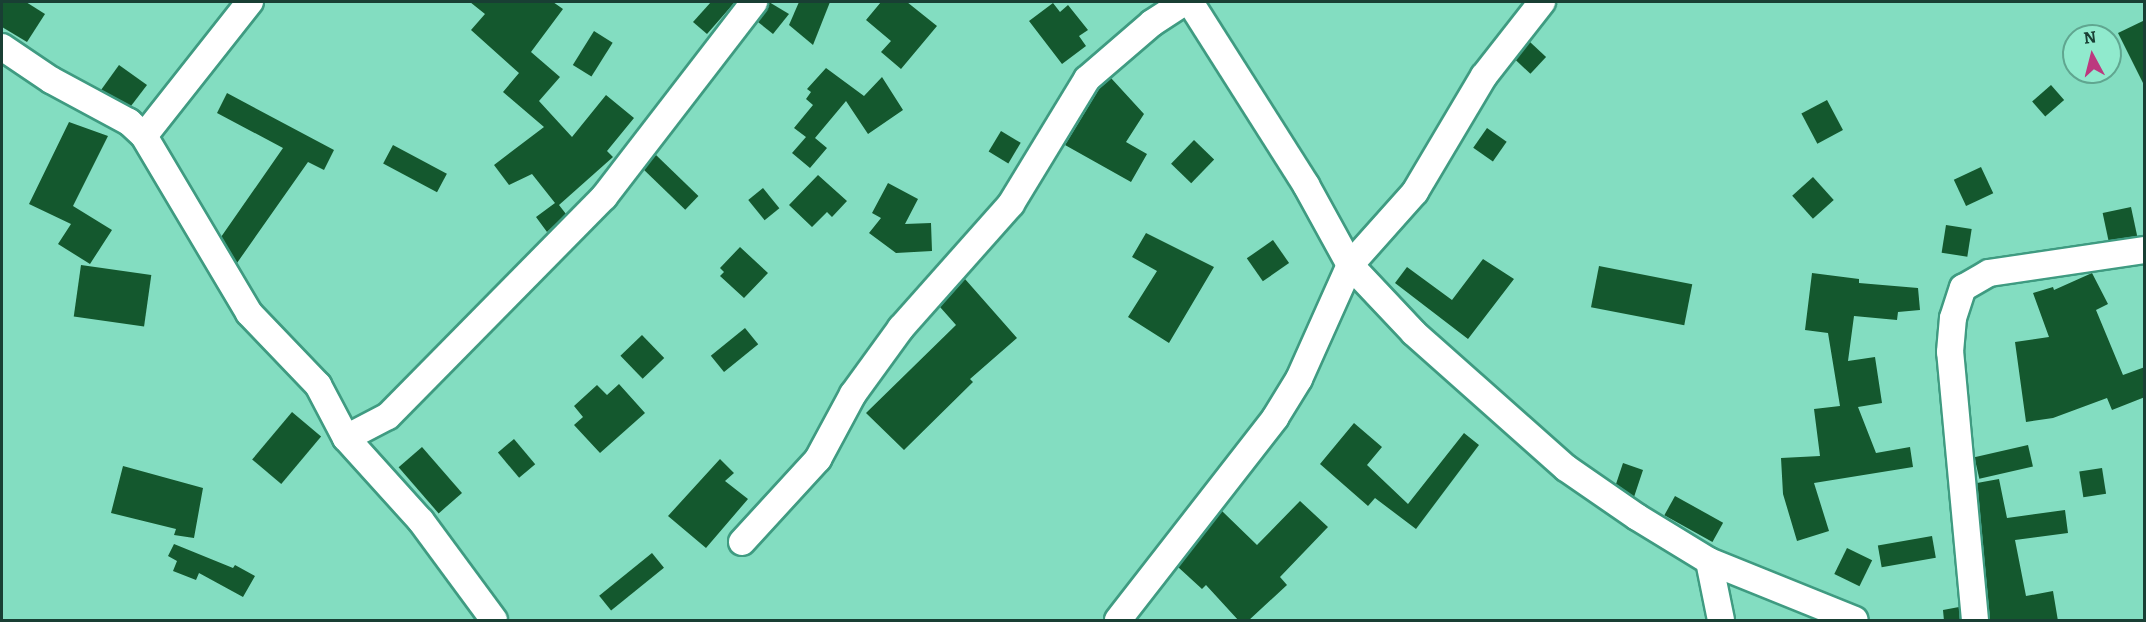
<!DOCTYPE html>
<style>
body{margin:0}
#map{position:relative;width:2146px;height:622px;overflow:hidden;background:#83ddc1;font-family:Bitter,serif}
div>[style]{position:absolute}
.building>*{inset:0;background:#14582e;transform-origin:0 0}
.roads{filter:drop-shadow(2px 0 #3f9b81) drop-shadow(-2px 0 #3f9b81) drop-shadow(0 2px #3f9b81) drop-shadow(0 -2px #3f9b81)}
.minor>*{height:26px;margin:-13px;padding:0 13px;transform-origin:13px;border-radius:13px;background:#fff}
span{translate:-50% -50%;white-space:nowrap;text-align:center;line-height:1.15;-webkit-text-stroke:6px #90eacd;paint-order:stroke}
.frame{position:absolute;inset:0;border:3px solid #193f34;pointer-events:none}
.north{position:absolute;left:2062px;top:24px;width:60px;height:60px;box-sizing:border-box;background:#90eacd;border:2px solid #60a690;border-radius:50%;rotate:353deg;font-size:16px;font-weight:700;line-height:24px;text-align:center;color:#193f34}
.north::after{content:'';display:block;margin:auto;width:21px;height:27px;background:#bc397f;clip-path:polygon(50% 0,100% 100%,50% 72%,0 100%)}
</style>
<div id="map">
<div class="building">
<div style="clip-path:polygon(2px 2px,26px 2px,45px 14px,27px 42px,2px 27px)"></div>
<div style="clip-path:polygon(470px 2px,553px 2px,563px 9px,531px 52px,560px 77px,539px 101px,572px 137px,606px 95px,634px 118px,607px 151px,613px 157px,559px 205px,566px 214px,547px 232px,536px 217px,555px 203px,532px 174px,509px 185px,494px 165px,544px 127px,503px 92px,519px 73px,471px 30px,485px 14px)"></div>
<div style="clip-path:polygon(711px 2px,735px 2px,707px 34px,693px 22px)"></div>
<div style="clip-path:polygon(769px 2px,789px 14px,773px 34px,758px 22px)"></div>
<div style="clip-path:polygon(799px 2px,830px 2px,813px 45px,789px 25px)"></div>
<div style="clip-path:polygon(881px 2px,907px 2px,937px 26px,901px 69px,881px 52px,891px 41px,866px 20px)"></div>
<div style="clip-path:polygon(1053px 3px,1060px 12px,1068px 5px,1088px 30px,1079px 36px,1086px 46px,1062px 64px,1029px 21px)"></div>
<div style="clip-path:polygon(2145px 20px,2145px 87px,2118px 33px)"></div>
<div style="left:594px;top:31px;width:22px;height:40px;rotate:32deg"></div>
<div style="left:1530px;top:42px;width:22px;height:23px;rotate:43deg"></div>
<div style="clip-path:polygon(119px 65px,147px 85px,131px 106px,101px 90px)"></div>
<div style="clip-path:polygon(826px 68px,864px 96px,882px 77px,903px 110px,868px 134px,846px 101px,815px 138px,827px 148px,810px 168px,792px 153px,806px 137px,794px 128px,813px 105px,806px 99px,811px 92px,807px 89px)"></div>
<div style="clip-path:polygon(1111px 78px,1144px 114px,1126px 142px,1147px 154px,1131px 182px,1065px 145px,1099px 89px)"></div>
<div style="left:2051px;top:85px;width:20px;height:25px;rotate:49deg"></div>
<div style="clip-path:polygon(227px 93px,334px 150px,324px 170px,308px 162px,237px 263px,221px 237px,283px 148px,217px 113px)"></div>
<div style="left:1827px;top:100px;width:34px;height:29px;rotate:62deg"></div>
<div style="clip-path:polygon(69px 122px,108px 136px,73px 206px,112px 230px,90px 264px,58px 244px,71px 224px,29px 204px)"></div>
<div style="left:1487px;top:128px;width:24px;height:24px;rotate:35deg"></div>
<div style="left:1001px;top:131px;width:23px;height:24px;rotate:31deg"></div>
<div style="left:1194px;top:140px;width:28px;height:33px;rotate:44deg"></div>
<div style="left:393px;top:145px;width:61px;height:21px;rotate:28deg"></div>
<div style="left:656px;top:155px;width:59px;height:19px;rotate:44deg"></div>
<div style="left:1981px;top:167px;width:29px;height:30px;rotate:65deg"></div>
<div style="clip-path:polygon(818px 175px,847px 201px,832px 217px,827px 212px,812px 227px,789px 205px)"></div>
<div style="left:1813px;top:177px;width:31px;height:28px;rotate:48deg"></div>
<div style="clip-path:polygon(888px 183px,918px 199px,905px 224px,931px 223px,932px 251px,896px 253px,869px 233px,881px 218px,872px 213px)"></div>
<div style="left:763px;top:188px;width:26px;height:19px;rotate:51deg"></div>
<div style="left:2131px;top:207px;width:30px;height:29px;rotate:78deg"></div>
<div style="left:1946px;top:225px;width:26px;height:28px;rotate:9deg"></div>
<div style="clip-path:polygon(1146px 233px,1214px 267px,1169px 343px,1128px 317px,1157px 271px,1132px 257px)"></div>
<div style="left:1273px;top:240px;width:28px;height:32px;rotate:55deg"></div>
<div style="clip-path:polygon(740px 247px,768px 273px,744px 298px,720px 276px,724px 272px,720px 268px)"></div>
<div style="clip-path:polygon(1483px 259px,1514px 279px,1468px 339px,1395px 283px,1407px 267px,1452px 300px)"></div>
<div style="left:81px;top:265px;width:71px;height:52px;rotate:8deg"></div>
<div style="left:1599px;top:266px;width:95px;height:42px;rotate:11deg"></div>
<div style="clip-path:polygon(1812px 273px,1859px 279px,1859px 283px,1918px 288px,1920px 310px,1898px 312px,1897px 320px,1854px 316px,1848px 361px,1875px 357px,1882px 403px,1858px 407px,1876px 453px,1910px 447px,1913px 467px,1814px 483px,1829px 531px,1797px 541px,1783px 494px,1781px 458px,1820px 456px,1814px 409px,1840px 406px,1828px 333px,1805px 330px)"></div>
<div style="clip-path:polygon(2092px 273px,2108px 304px,2096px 310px,2123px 375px,2145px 367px,2145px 397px,2112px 410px,2107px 398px,2053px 418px,2026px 422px,2015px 342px,2049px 337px,2033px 293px,2053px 287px,2054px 290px)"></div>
<div style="clip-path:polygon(965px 279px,1017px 338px,970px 379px,973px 382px,904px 450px,866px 413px,956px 325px,940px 307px)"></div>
<div style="left:745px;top:328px;width:21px;height:44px;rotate:51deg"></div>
<div style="left:642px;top:335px;width:32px;height:30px;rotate:46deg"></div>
<div style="clip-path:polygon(619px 384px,645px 413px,600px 453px,574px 425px,583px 417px,574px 406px,597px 385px,607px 395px)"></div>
<div style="left:292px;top:412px;width:38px;height:62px;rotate:40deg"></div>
<div style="clip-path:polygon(1354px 423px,1382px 447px,1367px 465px,1408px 504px,1464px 433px,1479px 445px,1416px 529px,1375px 498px,1368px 506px,1320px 464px)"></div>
<div style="left:514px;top:439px;width:33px;height:21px;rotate:50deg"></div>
<div style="left:2028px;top:445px;width:22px;height:55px;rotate:77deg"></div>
<div style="left:422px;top:447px;width:61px;height:31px;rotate:49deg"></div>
<div style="clip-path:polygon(720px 459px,734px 473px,725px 481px,748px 499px,706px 548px,668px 516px)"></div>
<div style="clip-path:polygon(1623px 463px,1643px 470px,1634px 497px,1616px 484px)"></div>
<div style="clip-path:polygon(123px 466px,203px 488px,194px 538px,174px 535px,176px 529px,111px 513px)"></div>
<div style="left:2102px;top:468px;width:26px;height:23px;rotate:81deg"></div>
<div style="clip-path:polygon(1999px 479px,2007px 518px,2065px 510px,2068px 533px,2015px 540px,2026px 596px,2053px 591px,2058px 621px,1990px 621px,1977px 483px)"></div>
<div style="left:1675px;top:496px;width:55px;height:22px;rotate:29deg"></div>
<div style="clip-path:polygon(1300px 501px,1328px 527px,1280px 577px,1287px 585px,1248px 621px,1239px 621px,1206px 585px,1202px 589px,1178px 567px,1222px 511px,1257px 545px)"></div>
<div style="left:1932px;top:536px;width:22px;height:55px;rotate:80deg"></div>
<div style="clip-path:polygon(174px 544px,233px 568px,235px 565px,255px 576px,243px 597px,199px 573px,196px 580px,173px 571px,177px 561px,168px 556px)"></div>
<div style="left:1847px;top:548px;width:28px;height:29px;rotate:26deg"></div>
<div style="left:652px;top:553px;width:19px;height:68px;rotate:51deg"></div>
<div style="clip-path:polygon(1959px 607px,1960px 621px,1944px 621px,1943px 610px)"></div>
</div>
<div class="roads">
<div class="minor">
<div style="left:1190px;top:2px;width:217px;rotate:57.6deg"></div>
<div style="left:1306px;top:185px;width:91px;rotate:61.2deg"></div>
<div style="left:1350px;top:265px;width:93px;rotate:46.7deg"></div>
<div style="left:1414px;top:333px;width:203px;rotate:41.6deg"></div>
<div style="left:1566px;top:468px;width:86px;rotate:34.6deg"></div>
<div style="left:1637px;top:517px;width:84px;rotate:31.4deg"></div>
<div style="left:1709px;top:561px;width:157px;rotate:22deg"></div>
<div style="left:2px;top:47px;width:59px;rotate:34deg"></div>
<div style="left:51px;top:80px;width:89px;rotate:28.3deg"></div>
<div style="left:129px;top:122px;width:21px;rotate:43deg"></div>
<div style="left:144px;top:136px;width:206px;rotate:59.3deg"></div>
<div style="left:249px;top:313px;width:100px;rotate:46.2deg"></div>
<div style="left:318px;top:385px;width:60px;rotate:62.2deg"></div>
<div style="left:346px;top:438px;width:112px;rotate:47.9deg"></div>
<div style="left:421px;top:521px;width:123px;rotate:53.6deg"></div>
<div style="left:144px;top:136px;width:171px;rotate:-51.7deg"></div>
<div style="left:346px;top:438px;width:47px;rotate:-27.6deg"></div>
<div style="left:388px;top:416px;width:308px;rotate:-45.4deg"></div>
<div style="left:604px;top:197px;width:246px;rotate:-52.4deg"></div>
<div style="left:742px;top:542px;width:113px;rotate:-47.5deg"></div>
<div style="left:818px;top:459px;width:74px;rotate:-61.7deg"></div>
<div style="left:853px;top:394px;width:82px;rotate:-54deg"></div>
<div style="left:901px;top:328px;width:166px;rotate:-48.4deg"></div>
<div style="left:1011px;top:204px;width:146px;rotate:-58.7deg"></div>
<div style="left:1087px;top:79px;width:86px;rotate:-40.7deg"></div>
<div style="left:1152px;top:23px;width:38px;rotate:-33deg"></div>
<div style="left:1709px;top:561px;width:60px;rotate:78.5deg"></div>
<div style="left:1118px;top:620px;width:256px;rotate:-52.1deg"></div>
<div style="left:1275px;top:418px;width:46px;rotate:-58.4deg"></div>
<div style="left:1299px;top:379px;width:125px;rotate:-65.9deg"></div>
<div style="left:1350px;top:265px;width:98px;rotate:-48.3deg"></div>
<div style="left:1415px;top:192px;width:135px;rotate:-59.3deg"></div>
<div style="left:1484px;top:76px;width:94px;rotate:-51.9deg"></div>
<div style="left:1975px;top:620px;width:269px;rotate:-95.3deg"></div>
<div style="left:1950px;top:352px;width:34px;rotate:-85deg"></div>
<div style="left:1953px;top:318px;width:32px;rotate:-72deg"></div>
<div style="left:1963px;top:288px;width:30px;rotate:-30deg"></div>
<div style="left:1989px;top:273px;width:157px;rotate:-8.4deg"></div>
</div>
</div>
<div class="frame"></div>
<div class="north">N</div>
</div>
